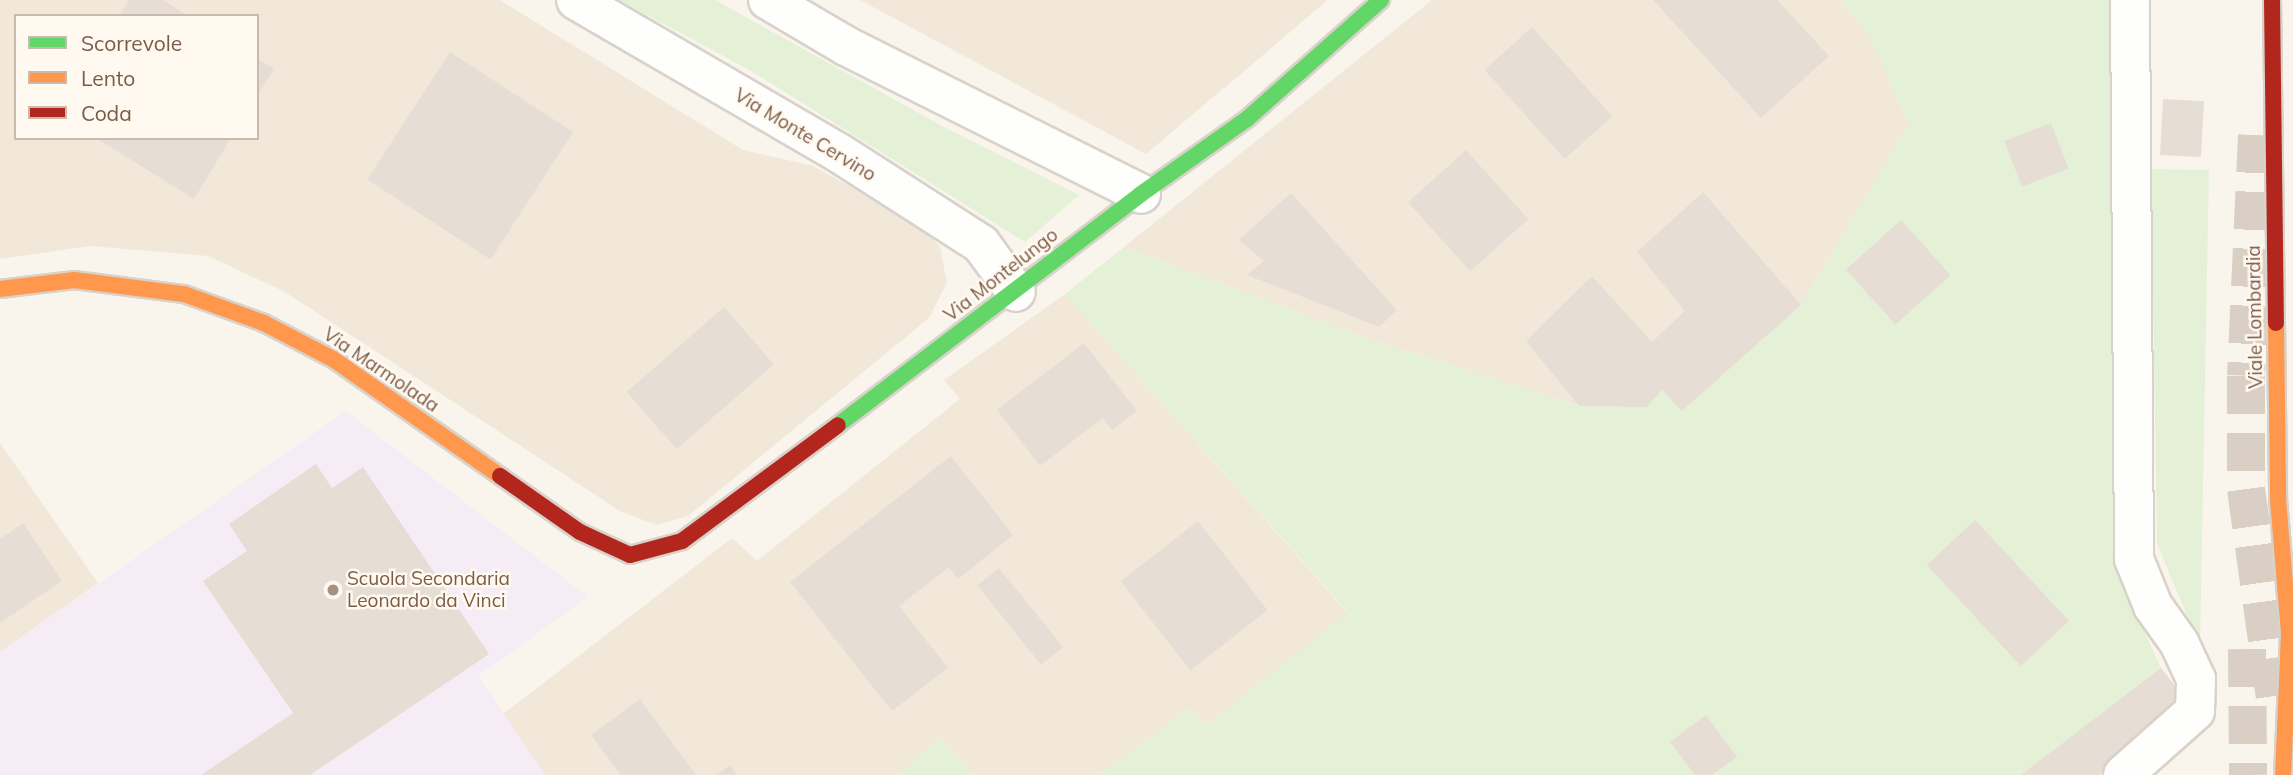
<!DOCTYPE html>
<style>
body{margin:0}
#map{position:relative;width:2293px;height:775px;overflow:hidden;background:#f9f5ed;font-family:Mulish,sans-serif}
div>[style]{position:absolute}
.residential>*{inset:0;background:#f2e8da}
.education>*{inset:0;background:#f6ecf5}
.green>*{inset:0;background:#e5f1d6}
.building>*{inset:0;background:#e6ddd4;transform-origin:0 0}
.highway-tunnel>*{height:38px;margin-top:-19px;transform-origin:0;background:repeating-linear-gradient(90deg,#dacfc4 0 38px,transparent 0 57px)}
.roads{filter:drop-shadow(2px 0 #d9d2cb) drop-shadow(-2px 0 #d9d2cb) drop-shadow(0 2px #d9d2cb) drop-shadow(0 -2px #d9d2cb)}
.street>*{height:38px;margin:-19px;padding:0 19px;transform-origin:19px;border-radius:19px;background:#fefefc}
.fast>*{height:16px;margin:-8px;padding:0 8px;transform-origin:8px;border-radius:8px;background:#63d668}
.slow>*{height:16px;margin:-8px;padding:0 8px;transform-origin:8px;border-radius:8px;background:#ff974d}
.jam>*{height:16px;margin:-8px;padding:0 8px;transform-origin:8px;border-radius:8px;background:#b3261e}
.dots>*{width:19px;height:19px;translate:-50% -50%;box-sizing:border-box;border:4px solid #fff9f0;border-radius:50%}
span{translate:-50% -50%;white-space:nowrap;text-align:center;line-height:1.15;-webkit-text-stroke:5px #fff9f0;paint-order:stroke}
.street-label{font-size:19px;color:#7b5c49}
.poi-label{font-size:19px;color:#7b5c49}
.left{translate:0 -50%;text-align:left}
.legend{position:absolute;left:14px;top:14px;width:245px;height:126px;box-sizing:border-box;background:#fff9f0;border:2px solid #cabaad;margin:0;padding:9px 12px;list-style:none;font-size:21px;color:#7b5c49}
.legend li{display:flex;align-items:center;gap:14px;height:35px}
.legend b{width:35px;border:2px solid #cabaad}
</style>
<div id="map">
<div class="residential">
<div style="clip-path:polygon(evenodd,0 0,500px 0,743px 150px,813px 166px,921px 225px,940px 247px,947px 283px,929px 318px,688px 516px,656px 525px,620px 511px,285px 292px,208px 256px,90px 246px,0 259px,0 0,16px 16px,257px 16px,257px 138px,16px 138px,16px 16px)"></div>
<div style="clip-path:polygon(860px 0,1328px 0,1146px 154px)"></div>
<div style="clip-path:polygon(1432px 0,1840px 0,1868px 33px,1909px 124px,1801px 305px,1682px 411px,1646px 407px,1579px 406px,1375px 341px,1124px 247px)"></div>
<div style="clip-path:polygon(1065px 294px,1348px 613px,1205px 726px,1189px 708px,1099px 775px,974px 775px,940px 738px,897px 775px,545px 775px,503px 714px,732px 538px,757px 561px,960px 399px,944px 380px)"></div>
<div style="clip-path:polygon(0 443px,98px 583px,0 652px)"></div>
</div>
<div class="education">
<div style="clip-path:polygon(346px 411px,588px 597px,478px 676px,545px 775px,0 775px,0 652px)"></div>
</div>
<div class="green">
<div style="clip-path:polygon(619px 0,715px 0,944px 127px,1079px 195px,1025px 242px,751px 71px)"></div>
<div style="clip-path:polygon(1840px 0,2114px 0,2115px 567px,2161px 668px,2190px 705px,2102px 775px,1099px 775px,1189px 708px,1205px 726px,1348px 612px,1065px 294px,1124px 247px,1375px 341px,1579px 406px,1646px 407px,1662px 390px,1682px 411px,1801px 305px,1909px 124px,1868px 33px)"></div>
<div style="clip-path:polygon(2151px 169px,2209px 170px,2200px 646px,2157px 544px)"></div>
<div style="clip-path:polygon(940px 738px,974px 775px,897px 775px)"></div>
</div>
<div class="building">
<div style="clip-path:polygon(129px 0,163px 0,188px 16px,119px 16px)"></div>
<div style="clip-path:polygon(1653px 0,1777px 0,1829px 56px,1761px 118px)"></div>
<div style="left:1532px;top:27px;width:120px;height:64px;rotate:48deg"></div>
<div style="left:450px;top:52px;width:147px;height:152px;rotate:33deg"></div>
<div style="clip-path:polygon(257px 58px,274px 69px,257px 96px)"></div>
<div style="left:2163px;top:99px;width:41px;height:56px;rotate:3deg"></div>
<div style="left:2051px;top:123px;width:49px;height:50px;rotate:69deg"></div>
<div style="clip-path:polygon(96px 138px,231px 138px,194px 199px)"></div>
<div style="left:1466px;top:150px;width:93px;height:78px;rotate:48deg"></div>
<div style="clip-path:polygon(1703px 192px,1801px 305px,1682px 411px,1662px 390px,1646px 407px,1579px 406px,1526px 341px,1592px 276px,1652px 342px,1685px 311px,1637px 252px)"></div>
<div style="clip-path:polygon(1291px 193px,1397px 310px,1379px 327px,1247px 275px,1264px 261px,1239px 240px)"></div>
<div style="left:1901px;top:220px;width:74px;height:74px;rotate:48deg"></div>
<div style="left:724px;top:307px;width:76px;height:129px;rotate:49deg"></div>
<div style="clip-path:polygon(1084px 343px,1137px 411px,1112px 430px,1103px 418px,1040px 466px,997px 410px)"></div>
<div style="clip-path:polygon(951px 456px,1013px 535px,958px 579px,949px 567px,899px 606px,948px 668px,892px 711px,790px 582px)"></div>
<div style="clip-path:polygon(316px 464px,332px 488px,363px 467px,489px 654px,310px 775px,201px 775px,293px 713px,203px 581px,247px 551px,229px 524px)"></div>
<div style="left:1975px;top:520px;width:138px;height:66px;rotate:47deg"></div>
<div style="left:1198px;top:521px;width:113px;height:98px;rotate:52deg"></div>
<div style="clip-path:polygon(23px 523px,62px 581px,0 623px,0 539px)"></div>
<div style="left:999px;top:568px;width:102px;height:28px;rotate:51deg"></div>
<div style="clip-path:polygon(2161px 668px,2190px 705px,2098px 775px,2021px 775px)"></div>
<div style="clip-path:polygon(640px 699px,696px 775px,621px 775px,591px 735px)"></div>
<div style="clip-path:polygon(1706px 715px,1737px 757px,1712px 775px,1695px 775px,1670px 742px)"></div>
<div style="clip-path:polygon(730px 765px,737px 775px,716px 775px)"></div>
</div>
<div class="highway-tunnel">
<div style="left:2257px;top:135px;width:241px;rotate:92.6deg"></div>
<div style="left:2246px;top:376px;width:113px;rotate:90deg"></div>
<div style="left:2246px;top:489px;width:226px;rotate:82.1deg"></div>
<div style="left:2247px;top:649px;width:126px;rotate:89.5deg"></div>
</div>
<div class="roads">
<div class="street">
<div style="left:576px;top:0;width:304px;rotate:30.2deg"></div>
<div style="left:839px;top:153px;width:169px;rotate:32.7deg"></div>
<div style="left:981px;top:244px;width:59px;rotate:53.9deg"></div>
<div style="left:768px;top:0;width:91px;rotate:30.5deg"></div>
<div style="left:846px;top:46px;width:330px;rotate:26.6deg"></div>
<div style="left:2123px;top:775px;width:96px;rotate:-41.6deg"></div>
<div style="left:2195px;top:711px;width:32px;rotate:-88deg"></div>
<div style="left:2196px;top:679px;width:38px;rotate:-115deg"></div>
<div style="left:2180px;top:644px;width:47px;rotate:-125.4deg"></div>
<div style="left:2153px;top:606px;width:51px;rotate:-112deg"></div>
<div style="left:2134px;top:559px;width:559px;rotate:-90.41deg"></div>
</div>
<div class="fast">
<div style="left:838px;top:425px;width:381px;rotate:-37.3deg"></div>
<div style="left:1141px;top:194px;width:130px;rotate:-35.3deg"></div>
<div style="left:1247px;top:119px;width:179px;rotate:-41.6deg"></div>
</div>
<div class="slow">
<div style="left:0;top:289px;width:75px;rotate:-6.9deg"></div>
<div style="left:74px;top:280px;width:111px;rotate:7.3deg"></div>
<div style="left:184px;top:294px;width:85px;rotate:19.9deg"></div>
<div style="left:264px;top:323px;width:78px;rotate:27.6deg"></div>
<div style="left:333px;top:359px;width:204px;rotate:35deg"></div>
<div style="left:2276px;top:323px;width:176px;rotate:89.3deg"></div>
<div style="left:2278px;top:499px;width:135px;rotate:85.3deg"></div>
<div style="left:2289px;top:634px;width:141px;rotate:92.4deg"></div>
</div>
<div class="jam">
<div style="left:2272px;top:0;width:323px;rotate:89.3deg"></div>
<div style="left:500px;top:476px;width:98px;rotate:35deg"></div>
<div style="left:580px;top:532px;width:55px;rotate:24.7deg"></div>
<div style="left:630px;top:555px;width:54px;rotate:-15.1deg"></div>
<div style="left:682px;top:541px;width:194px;rotate:-36.6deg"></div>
</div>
</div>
<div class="dots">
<div style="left:333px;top:590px;background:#a79282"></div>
</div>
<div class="street-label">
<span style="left:805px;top:135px;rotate:31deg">Via Monte Cervino</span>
<span style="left:1001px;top:275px;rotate:-38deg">Via Montelungo</span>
<span style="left:2255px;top:317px;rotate:-91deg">Viale Lombardia</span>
<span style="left:381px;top:370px;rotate:34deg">Via Marmolada</span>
</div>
<div class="poi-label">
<span class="left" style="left:347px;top:590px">Scuola Secondaria<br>Leonardo da Vinci</span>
</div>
<ul class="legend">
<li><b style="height:9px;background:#63d668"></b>Scorrevole</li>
<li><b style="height:9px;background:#ff974d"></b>Lento</li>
<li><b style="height:9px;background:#b3261e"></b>Coda</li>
</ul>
</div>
